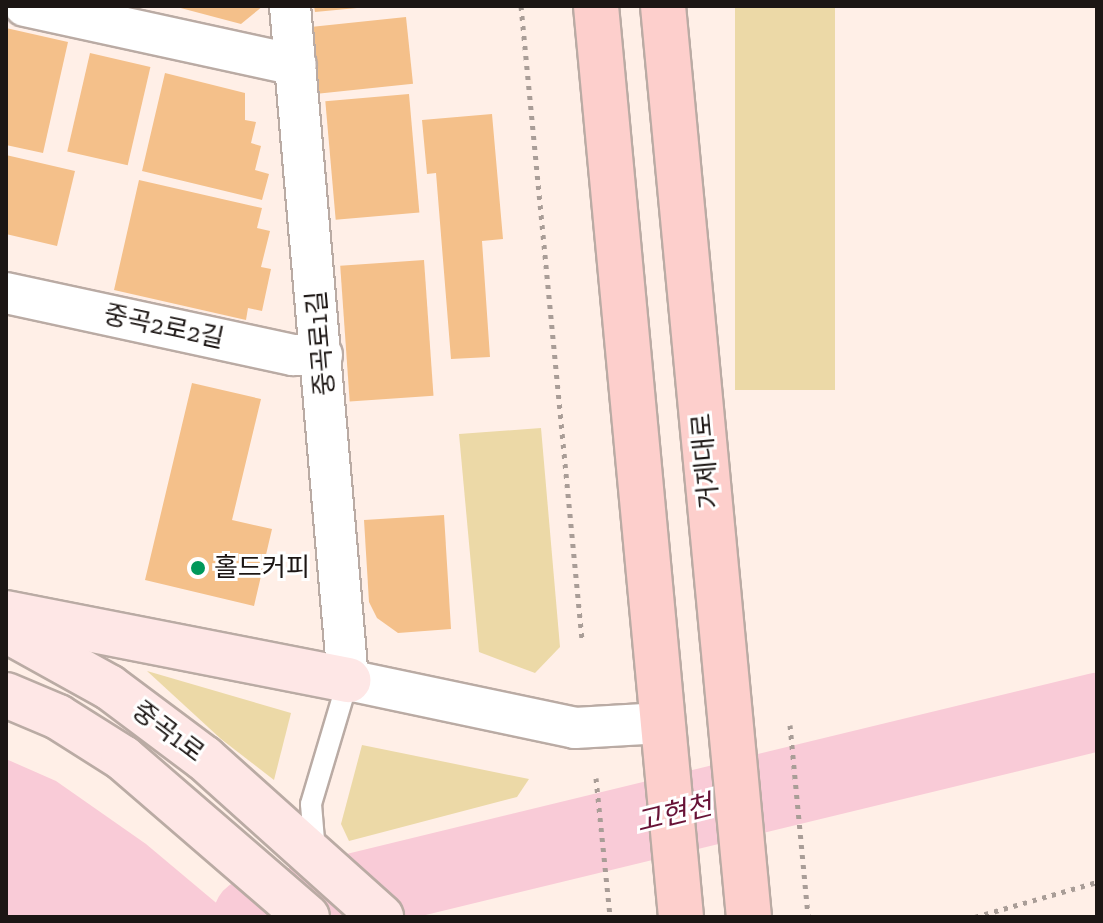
<!DOCTYPE html>
<meta charset="utf-8">
<style>
body{margin:0}
#map{position:relative;width:1103px;height:923px;overflow:hidden;background:#ffefe7;font-family:"Zilla Slab","Noto Sans KR",serif}
div>[style]{position:absolute}
.green>*{inset:0;background:#ecd9a7;transform-origin:0 0}
.water>*{inset:0;background:#f9cbd7}
.river>*{height:78px;margin:-39px;padding:0 39px;transform-origin:39px;border-radius:39px;background:#f9cbd7}
.building>*{inset:0;background:#f4c08a;transform-origin:0 0}
.path>*{height:5px;margin-top:-2.5px;transform-origin:0;background:repeating-linear-gradient(90deg,#a99d97 0 4px,transparent 0 10px)}
.roads{filter:drop-shadow(2px 0 #baaba4) drop-shadow(-2px 0 #baaba4) drop-shadow(0 2px #baaba4) drop-shadow(0 -2px #baaba4)}
.lane>*{height:20px;margin:-10px;padding:0 10px;transform-origin:10px;border-radius:10px;background:#fff}
.street>*{height:40px;margin:-20px;padding:0 20px;transform-origin:20px;border-radius:20px;background:#fff}
.secondary>*{height:44px;margin:-22px;padding:0 22px;transform-origin:22px;border-radius:22px;background:#fee7e6}
.primary>*{height:44px;margin:-22px;padding:0 22px;transform-origin:22px;border-radius:22px;background:#fdcfcc}
.dots>*{width:22px;height:22px;translate:-50% -50%;box-sizing:border-box;border:4px solid #fff;border-radius:50%}
span{translate:-50% -50%;white-space:nowrap;text-align:center;line-height:1.15;-webkit-text-stroke:6px #fff;paint-order:stroke}
.street-label{font-size:26px;color:#1c1614}
.poi-label{font-size:26px;color:#1c1614}
.left{translate:0 -50%;text-align:left}
.water-label{font-size:28px;color:#681337;font-style:italic}
.frame{position:absolute;inset:0;border:8px solid #1c1614;pointer-events:none}
</style>
<div id="map">
<div class="green">
<div style="left:735px;top:6px;width:100px;height:384px"></div>
<div style="clip-path:polygon(541px 428px,560px 647px,535px 673px,479px 652px,459px 434px)"></div>
<div style="clip-path:polygon(147px 671px,291px 713px,274px 780px,221px 739px)"></div>
<div style="clip-path:polygon(362px 745px,529px 779px,517px 797px,349px 841px,341px 824px)"></div>
</div>
<div class="water">
<div style="clip-path:polygon(6px 759px,56px 781px,146px 844px,233px 917px,6px 917px)"></div>
</div>
<div class="river">
<div style="left:252px;top:917px;width:870px;rotate:-13.64deg"></div>
</div>
<div class="building">
<div style="clip-path:polygon(173px 6px,263px 6px,241px 24px)"></div>
<div style="clip-path:polygon(314px 6px,356px 6px,357px 8px,315px 12px)"></div>
<div style="left:406px;top:17px;width:67px;height:96px;rotate:84deg"></div>
<div style="clip-path:polygon(6px 28px,68px 42px,43px 153px,6px 145px)"></div>
<div style="left:90px;top:53px;width:62px;height:101px;rotate:13deg"></div>
<div style="clip-path:polygon(165px 73px,245px 93px,245px 120px,256px 122px,251px 143px,261px 146px,255px 170px,269px 174px,262px 200px,142px 171px)"></div>
<div style="left:409px;top:94px;width:119px;height:84px;rotate:85deg"></div>
<div style="clip-path:polygon(492px 114px,503px 239px,482px 241px,490px 357px,451px 359px,436px 173px,427px 174px,422px 120px)"></div>
<div style="clip-path:polygon(6px 155px,75px 171px,57px 246px,6px 234px)"></div>
<div style="clip-path:polygon(139px 180px,262px 208px,257px 228px,270px 231px,261px 267px,271px 269px,262px 311px,248px 308px,246px 320px,114px 290px)"></div>
<div style="left:424px;top:260px;width:136px;height:84px;rotate:86deg"></div>
<div style="clip-path:polygon(192px 383px,261px 399px,232px 520px,272px 529px,254px 606px,145px 580px)"></div>
<div style="clip-path:polygon(444px 515px,451px 629px,398px 633px,377px 618px,369px 602px,364px 520px)"></div>
</div>
<div class="path">
<div style="left:521px;top:6px;width:636px;rotate:84.5deg"></div>
<div style="left:790px;top:725px;width:193px;rotate:84.6deg"></div>
<div style="left:596px;top:778px;width:140px;rotate:84.2deg"></div>
<div style="left:975px;top:917px;width:127px;rotate:-16deg"></div>
</div>
<div class="roads">
<div class="lane">
<div style="left:315px;top:852px;width:48px;rotate:-94.8deg"></div>
<div style="left:311px;top:804px;width:129px;rotate:-73.4deg"></div>
</div>
<div class="street">
<div style="left:25px;top:6px;width:277px;rotate:12.3deg"></div>
<div style="left:290px;top:6px;width:676px;rotate:85.08deg"></div>
<div style="left:348px;top:680px;width:232px;rotate:11.9deg"></div>
<div style="left:575px;top:728px;width:87px;rotate:-3.3deg"></div>
<div style="left:6px;top:293px;width:294px;rotate:12.2deg"></div>
<div style="left:293px;top:355px;width:29px"></div>
</div>
<div class="secondary">
<div style="left:6px;top:613px;width:349px;rotate:11.1deg"></div>
<div style="left:6px;top:630px;width:118px;rotate:29deg"></div>
<div style="left:109px;top:687px;width:119px;rotate:36.8deg"></div>
<div style="left:204px;top:758px;width:238px;rotate:41.9deg"></div>
<div style="left:6px;top:695px;width:56px;rotate:22.9deg"></div>
<div style="left:58px;top:717px;width:77px;rotate:32.2deg"></div>
<div style="left:123px;top:758px;width:243px;rotate:40.8deg"></div>
</div>
<div class="primary">
<div style="left:596px;top:6px;width:915px;rotate:84.67deg"></div>
<div style="left:663px;top:6px;width:915px;rotate:84.61deg"></div>
</div>
</div>
<div class="dots">
<div style="left:198px;top:568px;background:#00985a"></div>
</div>
<div class="street-label">
<span style="left:164px;top:327px;rotate:12deg">중곡2로2길</span>
<span style="left:321px;top:343px;rotate:-95deg">중곡로1길</span>
<span style="left:706px;top:461px;rotate:-95deg">거제대로</span>
<span style="left:168px;top:732px;rotate:37deg">중곡1로</span>
</div>
<div class="poi-label">
<span class="left" style="left:214px;top:568px">홀드커피</span>
</div>
<div class="water-label">
<span style="left:674px;top:814px;rotate:-14deg">고현천</span>
</div>
<div class="frame"></div>
</div>
